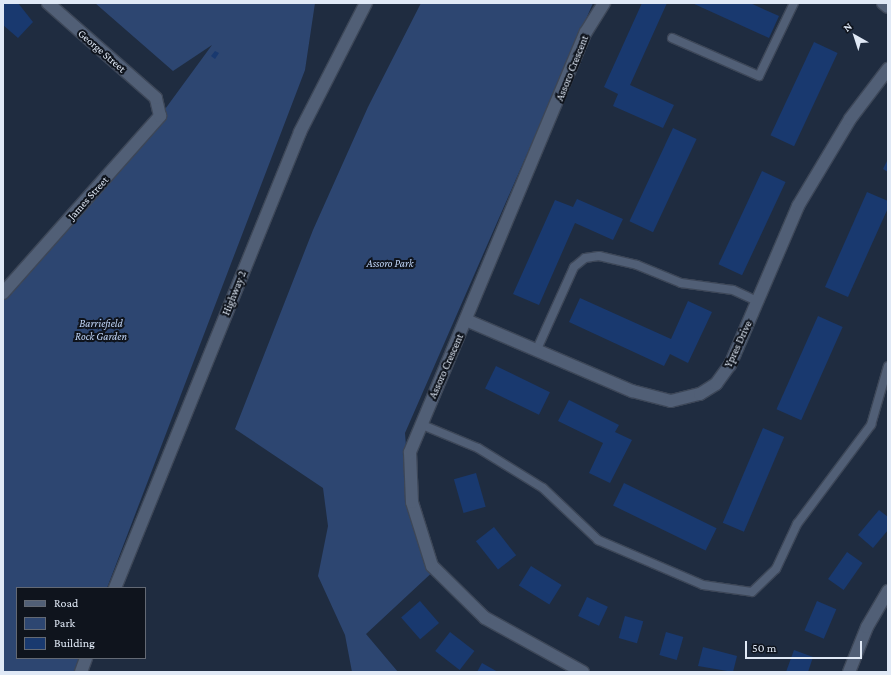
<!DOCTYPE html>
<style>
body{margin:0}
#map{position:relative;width:891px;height:675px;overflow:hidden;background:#1f2c40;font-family:"Crimson Pro",serif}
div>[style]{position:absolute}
.green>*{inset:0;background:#2d4671}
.building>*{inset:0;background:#19396f;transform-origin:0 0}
.roads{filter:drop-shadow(1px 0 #3d4758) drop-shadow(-1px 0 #3d4758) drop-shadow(0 1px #3d4758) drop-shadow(0 -1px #3d4758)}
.lane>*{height:8px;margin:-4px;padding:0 4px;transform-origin:4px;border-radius:4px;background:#515f76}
.street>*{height:12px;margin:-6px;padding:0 6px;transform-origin:6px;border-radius:6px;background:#515f76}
.secondary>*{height:12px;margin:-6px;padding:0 6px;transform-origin:6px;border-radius:6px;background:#515f76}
span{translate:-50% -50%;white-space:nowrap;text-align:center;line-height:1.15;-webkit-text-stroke:4px #0f141d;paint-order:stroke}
.street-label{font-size:11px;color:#e0e9f6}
.park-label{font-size:11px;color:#c0d5f7;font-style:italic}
.frame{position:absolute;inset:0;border:4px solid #e0e9f6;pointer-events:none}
.legend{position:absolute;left:16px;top:587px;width:130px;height:72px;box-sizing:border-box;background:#0f141d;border:1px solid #636974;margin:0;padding:5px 7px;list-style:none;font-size:12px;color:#e0e9f6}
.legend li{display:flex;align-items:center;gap:8px;height:20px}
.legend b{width:20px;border:1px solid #636974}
.north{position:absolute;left:835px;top:16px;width:40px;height:40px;-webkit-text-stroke:3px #0f141d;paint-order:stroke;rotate:321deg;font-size:11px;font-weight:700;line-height:16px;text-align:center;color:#e0e9f6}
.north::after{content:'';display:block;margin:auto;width:14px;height:18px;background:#e0e9f6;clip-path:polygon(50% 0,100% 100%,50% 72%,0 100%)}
.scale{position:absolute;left:745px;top:641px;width:117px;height:18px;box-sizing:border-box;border:2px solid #e0e9f6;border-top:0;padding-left:5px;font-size:12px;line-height:14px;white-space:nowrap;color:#e0e9f6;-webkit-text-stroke:3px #0f141d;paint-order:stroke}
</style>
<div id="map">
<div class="green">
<div style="clip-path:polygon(95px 3px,315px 3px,305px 70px,107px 588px,17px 588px,17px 658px,81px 658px,75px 672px,3px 672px,3px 293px,160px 116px,212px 45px,173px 71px)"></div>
<div style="clip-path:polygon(421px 3px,593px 3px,405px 433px,409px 485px,438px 567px,366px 634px,398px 672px,352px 672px,345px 635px,318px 576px,328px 526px,323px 488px,235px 429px,313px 230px,368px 107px)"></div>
</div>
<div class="building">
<div style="clip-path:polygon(3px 3px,18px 3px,33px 22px,18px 38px,3px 25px)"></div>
<div style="clip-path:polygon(642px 3px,667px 3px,630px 85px,674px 105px,663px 128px,613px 106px,618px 94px,604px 87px)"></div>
<div style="clip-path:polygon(692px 3px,750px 3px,779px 16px,769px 38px)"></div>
<div style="left:814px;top:42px;width:26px;height:103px;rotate:25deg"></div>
<div style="clip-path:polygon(215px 51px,219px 53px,215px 59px,211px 56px)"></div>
<div style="left:673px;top:128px;width:26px;height:103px;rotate:25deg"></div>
<div style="clip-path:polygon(888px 159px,888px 172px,883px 169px)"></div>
<div style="left:762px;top:171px;width:26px;height:103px;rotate:25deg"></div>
<div style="clip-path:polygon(867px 192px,888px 201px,888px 208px,848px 297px,825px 287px)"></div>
<div style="clip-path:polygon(577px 199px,623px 219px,613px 240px,575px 223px,539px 305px,513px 294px,555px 200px,573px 207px)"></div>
<div style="clip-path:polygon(580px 298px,671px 339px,688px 301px,712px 312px,688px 363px,670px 354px,664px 366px,569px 322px)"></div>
<div style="left:818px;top:316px;width:27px;height:102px;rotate:24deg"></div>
<div style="left:496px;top:366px;width:60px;height:25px;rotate:26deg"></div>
<div style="clip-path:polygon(569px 400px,619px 425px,615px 432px,632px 440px,610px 483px,589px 473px,603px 443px,558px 421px)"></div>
<div style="left:763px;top:428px;width:23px;height:103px;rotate:23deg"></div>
<div style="left:476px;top:473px;width:35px;height:23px;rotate:74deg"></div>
<div style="left:624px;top:483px;width:103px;height:25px;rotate:26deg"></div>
<div style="clip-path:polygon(879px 510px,888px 517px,888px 530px,873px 548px,858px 535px)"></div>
<div style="left:494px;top:527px;width:36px;height:23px;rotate:52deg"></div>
<div style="left:847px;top:552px;width:19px;height:33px;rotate:35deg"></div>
<div style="left:531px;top:566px;width:36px;height:23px;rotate:32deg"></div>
<div style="left:587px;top:597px;width:23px;height:21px;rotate:25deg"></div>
<div style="left:420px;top:601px;width:29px;height:25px;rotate:49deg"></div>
<div style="left:817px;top:601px;width:21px;height:32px;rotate:23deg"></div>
<div style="left:625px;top:616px;width:19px;height:23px;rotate:16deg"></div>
<div style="left:450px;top:632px;width:31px;height:24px;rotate:38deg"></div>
<div style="left:666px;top:632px;width:18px;height:24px;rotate:16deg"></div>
<div style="clip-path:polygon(703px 647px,737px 656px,733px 672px,698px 666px)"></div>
<div style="clip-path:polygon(794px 650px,813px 657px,808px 672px,786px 672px)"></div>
<div style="clip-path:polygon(482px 663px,498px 672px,477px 672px)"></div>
</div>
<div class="roads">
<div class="lane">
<div style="left:672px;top:38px;width:95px;rotate:23.6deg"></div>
<div style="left:759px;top:76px;width:81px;rotate:-64.4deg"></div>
<div style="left:537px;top:349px;width:90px;rotate:-65.7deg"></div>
<div style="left:574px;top:267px;width:14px;rotate:-39deg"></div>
<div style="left:585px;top:258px;width:14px;rotate:-8deg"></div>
<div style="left:599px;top:256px;width:39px;rotate:13deg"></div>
<div style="left:637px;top:265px;width:48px;rotate:22.2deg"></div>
<div style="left:681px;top:283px;width:52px;rotate:7.7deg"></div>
<div style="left:733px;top:290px;width:26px;rotate:25deg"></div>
<div style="left:420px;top:424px;width:63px;rotate:22.5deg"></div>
<div style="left:478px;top:448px;width:76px;rotate:31.6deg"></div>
<div style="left:543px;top:488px;width:76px;rotate:43.4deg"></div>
<div style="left:598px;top:540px;width:114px;rotate:23.2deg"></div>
<div style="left:703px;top:585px;width:49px;rotate:8.1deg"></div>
<div style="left:752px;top:592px;width:33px;rotate:-44deg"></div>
<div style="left:776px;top:569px;width:50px;rotate:-65deg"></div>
<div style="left:797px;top:524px;width:124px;rotate:-53.2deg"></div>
<div style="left:871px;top:425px;width:61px;rotate:-73.9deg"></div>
</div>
<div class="street">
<div style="left:883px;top:3px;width:6px;rotate:39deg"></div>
<div style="left:3px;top:293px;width:237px;rotate:-48.4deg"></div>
<div style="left:160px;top:116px;width:18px;rotate:-103deg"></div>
<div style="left:156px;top:98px;width:144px;rotate:-138.7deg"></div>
<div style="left:466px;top:320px;width:181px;rotate:23.2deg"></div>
<div style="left:632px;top:391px;width:40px;rotate:14.4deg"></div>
<div style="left:671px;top:401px;width:30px;rotate:-14deg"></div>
<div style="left:700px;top:394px;width:19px;rotate:-32deg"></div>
<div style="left:716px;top:384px;width:24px;rotate:-54deg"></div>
<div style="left:730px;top:365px;width:173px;rotate:-66.8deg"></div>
<div style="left:798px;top:206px;width:101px;rotate:-59.1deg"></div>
<div style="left:850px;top:119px;width:63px;rotate:-52.8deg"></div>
<div style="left:583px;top:672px;width:112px;rotate:-151.1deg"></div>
<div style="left:485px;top:618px;width:74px;rotate:-135.5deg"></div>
<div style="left:432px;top:566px;width:67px;rotate:-107.4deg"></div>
<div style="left:412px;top:502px;width:50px;rotate:-92.3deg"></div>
<div style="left:410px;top:452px;width:455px;rotate:-67.3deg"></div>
<div style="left:586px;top:32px;width:34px;rotate:-58deg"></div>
<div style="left:849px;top:672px;width:48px;rotate:-68.2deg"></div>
<div style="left:867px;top:627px;width:42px;rotate:-59.7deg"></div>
</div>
<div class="secondary">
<div style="left:115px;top:588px;width:492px;rotate:-67.9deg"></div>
<div style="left:300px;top:132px;width:145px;rotate:-62.9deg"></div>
<div style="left:81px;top:672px;width:15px;rotate:-70deg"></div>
</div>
</div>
<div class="street-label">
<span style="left:102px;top:51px;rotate:41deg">George Street</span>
<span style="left:572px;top:68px;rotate:-68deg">Assoro Crescent</span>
<span style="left:88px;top:198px;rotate:-48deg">James Street</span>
<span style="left:234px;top:293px;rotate:-68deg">Highway 2</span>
<span style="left:738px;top:344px;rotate:-65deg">Ypres Drive</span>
<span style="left:446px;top:366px;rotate:-66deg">Assoro Crescent</span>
</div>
<div class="park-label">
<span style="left:390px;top:263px">Assoro Park</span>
<span style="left:101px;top:330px">Barriefield<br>Rock Garden</span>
</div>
<div class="frame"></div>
<ul class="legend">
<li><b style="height:5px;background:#515f76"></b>Road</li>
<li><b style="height:11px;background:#2d4671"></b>Park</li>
<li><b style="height:11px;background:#19396f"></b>Building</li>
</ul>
<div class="north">N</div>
<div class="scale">50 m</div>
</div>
